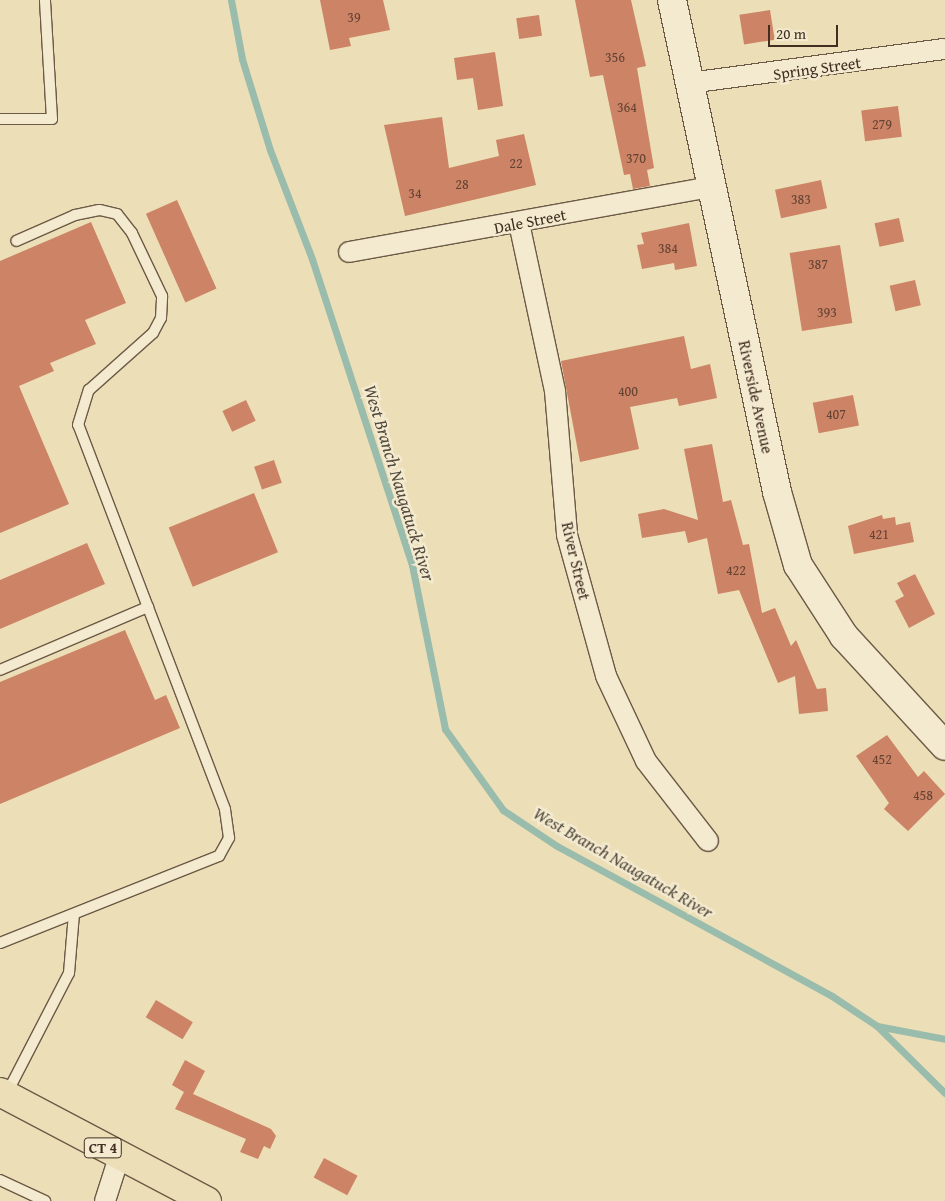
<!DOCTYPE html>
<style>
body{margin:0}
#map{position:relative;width:945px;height:1201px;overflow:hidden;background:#ecdeb6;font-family:"Gentium Book Plus",serif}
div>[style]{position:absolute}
.stream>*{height:7px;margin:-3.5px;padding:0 3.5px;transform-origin:3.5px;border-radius:3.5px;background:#99bcac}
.building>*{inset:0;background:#cc8366;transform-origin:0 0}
.roads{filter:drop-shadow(1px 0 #6c5a46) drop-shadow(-1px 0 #6c5a46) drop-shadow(0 1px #6c5a46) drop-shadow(0 -1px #6c5a46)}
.lane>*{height:10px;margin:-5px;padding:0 5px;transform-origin:5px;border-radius:5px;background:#f3ead0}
.street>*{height:20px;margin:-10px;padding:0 10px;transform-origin:10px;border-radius:10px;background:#f3ead0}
.secondary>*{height:28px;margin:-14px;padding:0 14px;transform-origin:14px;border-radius:14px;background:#f3ead0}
.primary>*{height:28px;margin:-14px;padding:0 14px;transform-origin:14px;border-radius:14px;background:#ecdeb6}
span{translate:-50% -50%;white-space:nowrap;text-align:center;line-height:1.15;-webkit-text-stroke:5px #f3ead0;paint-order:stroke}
.number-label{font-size:14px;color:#644332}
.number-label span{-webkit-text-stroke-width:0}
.shield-label span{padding:1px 4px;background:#f3ead0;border:1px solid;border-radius:4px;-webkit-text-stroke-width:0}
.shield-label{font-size:15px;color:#422e21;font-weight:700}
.street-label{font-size:16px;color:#422e21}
.water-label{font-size:18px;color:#534a3d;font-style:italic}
.scale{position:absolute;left:768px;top:25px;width:70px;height:22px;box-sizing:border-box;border:2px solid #422e21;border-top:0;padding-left:6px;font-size:15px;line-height:18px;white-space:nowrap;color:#422e21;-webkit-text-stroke:4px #f3ead0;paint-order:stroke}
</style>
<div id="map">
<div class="stream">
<div style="left:231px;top:0;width:60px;rotate:79.4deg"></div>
<div style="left:242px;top:59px;width:95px;rotate:72.9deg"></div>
<div style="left:270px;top:150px;width:117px;rotate:68.9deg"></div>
<div style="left:312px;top:259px;width:322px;rotate:71.9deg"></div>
<div style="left:412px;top:565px;width:167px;rotate:78.6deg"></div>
<div style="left:445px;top:729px;width:100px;rotate:54.4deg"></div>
<div style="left:503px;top:810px;width:65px;rotate:33.7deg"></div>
<div style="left:557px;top:846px;width:313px;rotate:28.6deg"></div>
<div style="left:832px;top:996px;width:54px;rotate:33.7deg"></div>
<div style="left:877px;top:1026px;width:69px;rotate:10.8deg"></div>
<div style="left:878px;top:1027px;width:94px;rotate:44.6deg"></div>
</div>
<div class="building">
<div style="clip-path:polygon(320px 0,383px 0,390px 30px,349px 38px,351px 46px,330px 50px)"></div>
<div style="clip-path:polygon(575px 0,631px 0,646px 66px,637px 68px,654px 168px,647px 170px,650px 186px,633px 189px,630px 174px,624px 175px,603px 75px,590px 77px)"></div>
<div style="left:770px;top:10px;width:30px;height:31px;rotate:81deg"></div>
<div style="left:539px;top:15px;width:21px;height:23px;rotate:82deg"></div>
<div style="clip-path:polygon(495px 52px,503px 106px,478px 110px,473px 78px,457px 80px,454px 58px)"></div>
<div style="left:898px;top:106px;width:31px;height:37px;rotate:83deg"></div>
<div style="clip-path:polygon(442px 117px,449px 168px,499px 156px,496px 140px,524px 134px,536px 185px,405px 216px,384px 125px)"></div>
<div style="left:821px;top:180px;width:29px;height:47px;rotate:78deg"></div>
<div style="left:177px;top:200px;width:97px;height:34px;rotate:66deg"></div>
<div style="left:899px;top:218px;width:24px;height:25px;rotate:78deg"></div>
<div style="clip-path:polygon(91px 222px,126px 303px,85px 320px,96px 344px,50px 363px,54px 371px,19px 386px,69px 504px,0 533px,0 261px)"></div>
<div style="clip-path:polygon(689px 223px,697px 266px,675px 270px,674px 263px,642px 269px,637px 245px,644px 244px,641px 233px)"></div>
<div style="left:840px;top:245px;width:79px;height:51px;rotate:81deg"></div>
<div style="left:915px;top:280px;width:26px;height:26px;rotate:77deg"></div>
<div style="clip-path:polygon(684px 336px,691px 369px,710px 364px,717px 398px,679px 406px,677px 398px,630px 407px,639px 449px,580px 462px,561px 361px)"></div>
<div style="left:853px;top:395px;width:31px;height:41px;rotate:79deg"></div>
<div style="left:246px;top:400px;width:23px;height:26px;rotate:65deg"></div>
<div style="clip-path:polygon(712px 444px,723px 502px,731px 500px,743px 545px,749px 544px,762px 613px,775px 608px,791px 646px,796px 640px,817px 689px,826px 688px,828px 711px,799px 714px,795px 676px,778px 683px,739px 590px,718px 594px,707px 538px,688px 543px,685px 531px,642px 538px,638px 514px,664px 509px,698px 520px,684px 449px)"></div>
<div style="left:274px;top:460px;width:24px;height:21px;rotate:71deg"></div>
<div style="left:254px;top:493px;width:64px;height:92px;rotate:68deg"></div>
<div style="clip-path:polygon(882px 515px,883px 519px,895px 517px,896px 525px,910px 522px,914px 542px,854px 554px,848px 526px)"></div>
<div style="clip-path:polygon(87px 543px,105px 584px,0 629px,0 580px)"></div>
<div style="clip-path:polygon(915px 574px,935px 614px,909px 628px,895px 601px,904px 596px,897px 583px)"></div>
<div style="clip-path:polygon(125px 630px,155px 700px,166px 695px,180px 728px,0 804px,0 682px)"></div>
<div style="clip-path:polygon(887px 735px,918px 777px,924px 771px,945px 794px,908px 831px,884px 809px,889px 803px,856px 756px)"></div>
<div style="left:156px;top:1000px;width:43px;height:20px;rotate:31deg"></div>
<div style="clip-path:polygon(185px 1060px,205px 1071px,193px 1094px,271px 1129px,276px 1136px,270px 1149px,264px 1146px,258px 1159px,240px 1152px,246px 1139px,175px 1109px,184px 1092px,172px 1085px)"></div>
<div style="left:324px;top:1158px;width:38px;height:22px;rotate:28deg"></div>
</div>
<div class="roads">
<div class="lane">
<div style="left:0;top:119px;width:52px"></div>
<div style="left:52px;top:119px;width:119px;rotate:-93.4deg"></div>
<div style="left:0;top:670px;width:161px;rotate:-23.1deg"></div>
<div style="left:0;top:943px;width:236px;rotate:-21.7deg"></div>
<div style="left:219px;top:856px;width:21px;rotate:-61deg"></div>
<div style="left:229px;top:838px;width:29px;rotate:-98deg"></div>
<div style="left:225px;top:809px;width:411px;rotate:-110.9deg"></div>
<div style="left:78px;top:425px;width:37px;rotate:-73deg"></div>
<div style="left:89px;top:390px;width:86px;rotate:-41.7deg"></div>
<div style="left:153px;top:333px;width:17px;rotate:-62deg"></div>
<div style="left:161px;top:318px;width:22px;rotate:-87deg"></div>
<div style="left:162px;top:296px;width:70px;rotate:-115.5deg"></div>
<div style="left:132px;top:233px;width:24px;rotate:-128deg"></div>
<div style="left:117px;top:214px;width:18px;rotate:-167deg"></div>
<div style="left:99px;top:210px;width:25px;rotate:168deg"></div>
<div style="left:75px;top:215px;width:64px;rotate:156.2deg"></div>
<div style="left:6px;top:1095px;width:137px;rotate:-62.7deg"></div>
<div style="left:69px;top:973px;width:59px;rotate:-85.2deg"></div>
<div style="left:0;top:1180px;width:50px;rotate:25deg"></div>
</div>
<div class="street">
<div style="left:689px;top:83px;width:258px;rotate:-7.6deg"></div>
<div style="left:519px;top:223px;width:172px;rotate:77.9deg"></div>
<div style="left:555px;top:391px;width:144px;rotate:85.2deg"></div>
<div style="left:567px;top:535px;width:146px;rotate:74.5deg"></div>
<div style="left:606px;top:676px;width:94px;rotate:64.8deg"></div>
<div style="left:646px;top:761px;width:101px;rotate:52.2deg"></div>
<div style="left:349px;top:252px;width:367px;rotate:-10.2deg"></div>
<div style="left:105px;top:1201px;width:46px;rotate:-72.3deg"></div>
</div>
<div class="secondary">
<div style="left:672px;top:0;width:503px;rotate:77.95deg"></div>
<div style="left:777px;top:492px;width:76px;rotate:74deg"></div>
<div style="left:798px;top:565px;width:85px;rotate:57.1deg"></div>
<div style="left:844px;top:636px;width:149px;rotate:47.4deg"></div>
</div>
<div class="primary">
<div style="left:0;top:1092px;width:234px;rotate:27.8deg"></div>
</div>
</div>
<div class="number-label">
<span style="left:354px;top:17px">39</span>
<span style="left:615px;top:57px">356</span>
<span style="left:627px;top:107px">364</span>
<span style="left:882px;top:124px">279</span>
<span style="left:636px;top:158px">370</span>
<span style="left:516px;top:163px">22</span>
<span style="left:462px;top:184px">28</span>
<span style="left:415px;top:193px">34</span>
<span style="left:801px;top:199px">383</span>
<span style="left:668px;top:248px">384</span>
<span style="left:818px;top:264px">387</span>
<span style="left:827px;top:312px">393</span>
<span style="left:628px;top:391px">400</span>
<span style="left:836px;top:414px">407</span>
<span style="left:879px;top:534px">421</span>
<span style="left:736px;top:570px">422</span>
<span style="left:882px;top:759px">452</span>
<span style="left:923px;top:795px">458</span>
</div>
<div class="shield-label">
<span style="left:103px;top:1148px">CT 4</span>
</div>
<div class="street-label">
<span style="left:817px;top:68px;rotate:-8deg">Spring Street</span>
<span style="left:530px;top:221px;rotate:-11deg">Dale Street</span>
<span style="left:756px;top:397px;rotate:78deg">Riverside Avenue</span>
<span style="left:576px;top:561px;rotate:77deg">River Street</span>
</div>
<div class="water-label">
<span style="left:399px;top:483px;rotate:73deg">West Branch Naugatuck River</span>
<span style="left:623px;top:863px;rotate:30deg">West Branch Naugatuck River</span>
</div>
<div class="scale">20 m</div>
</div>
